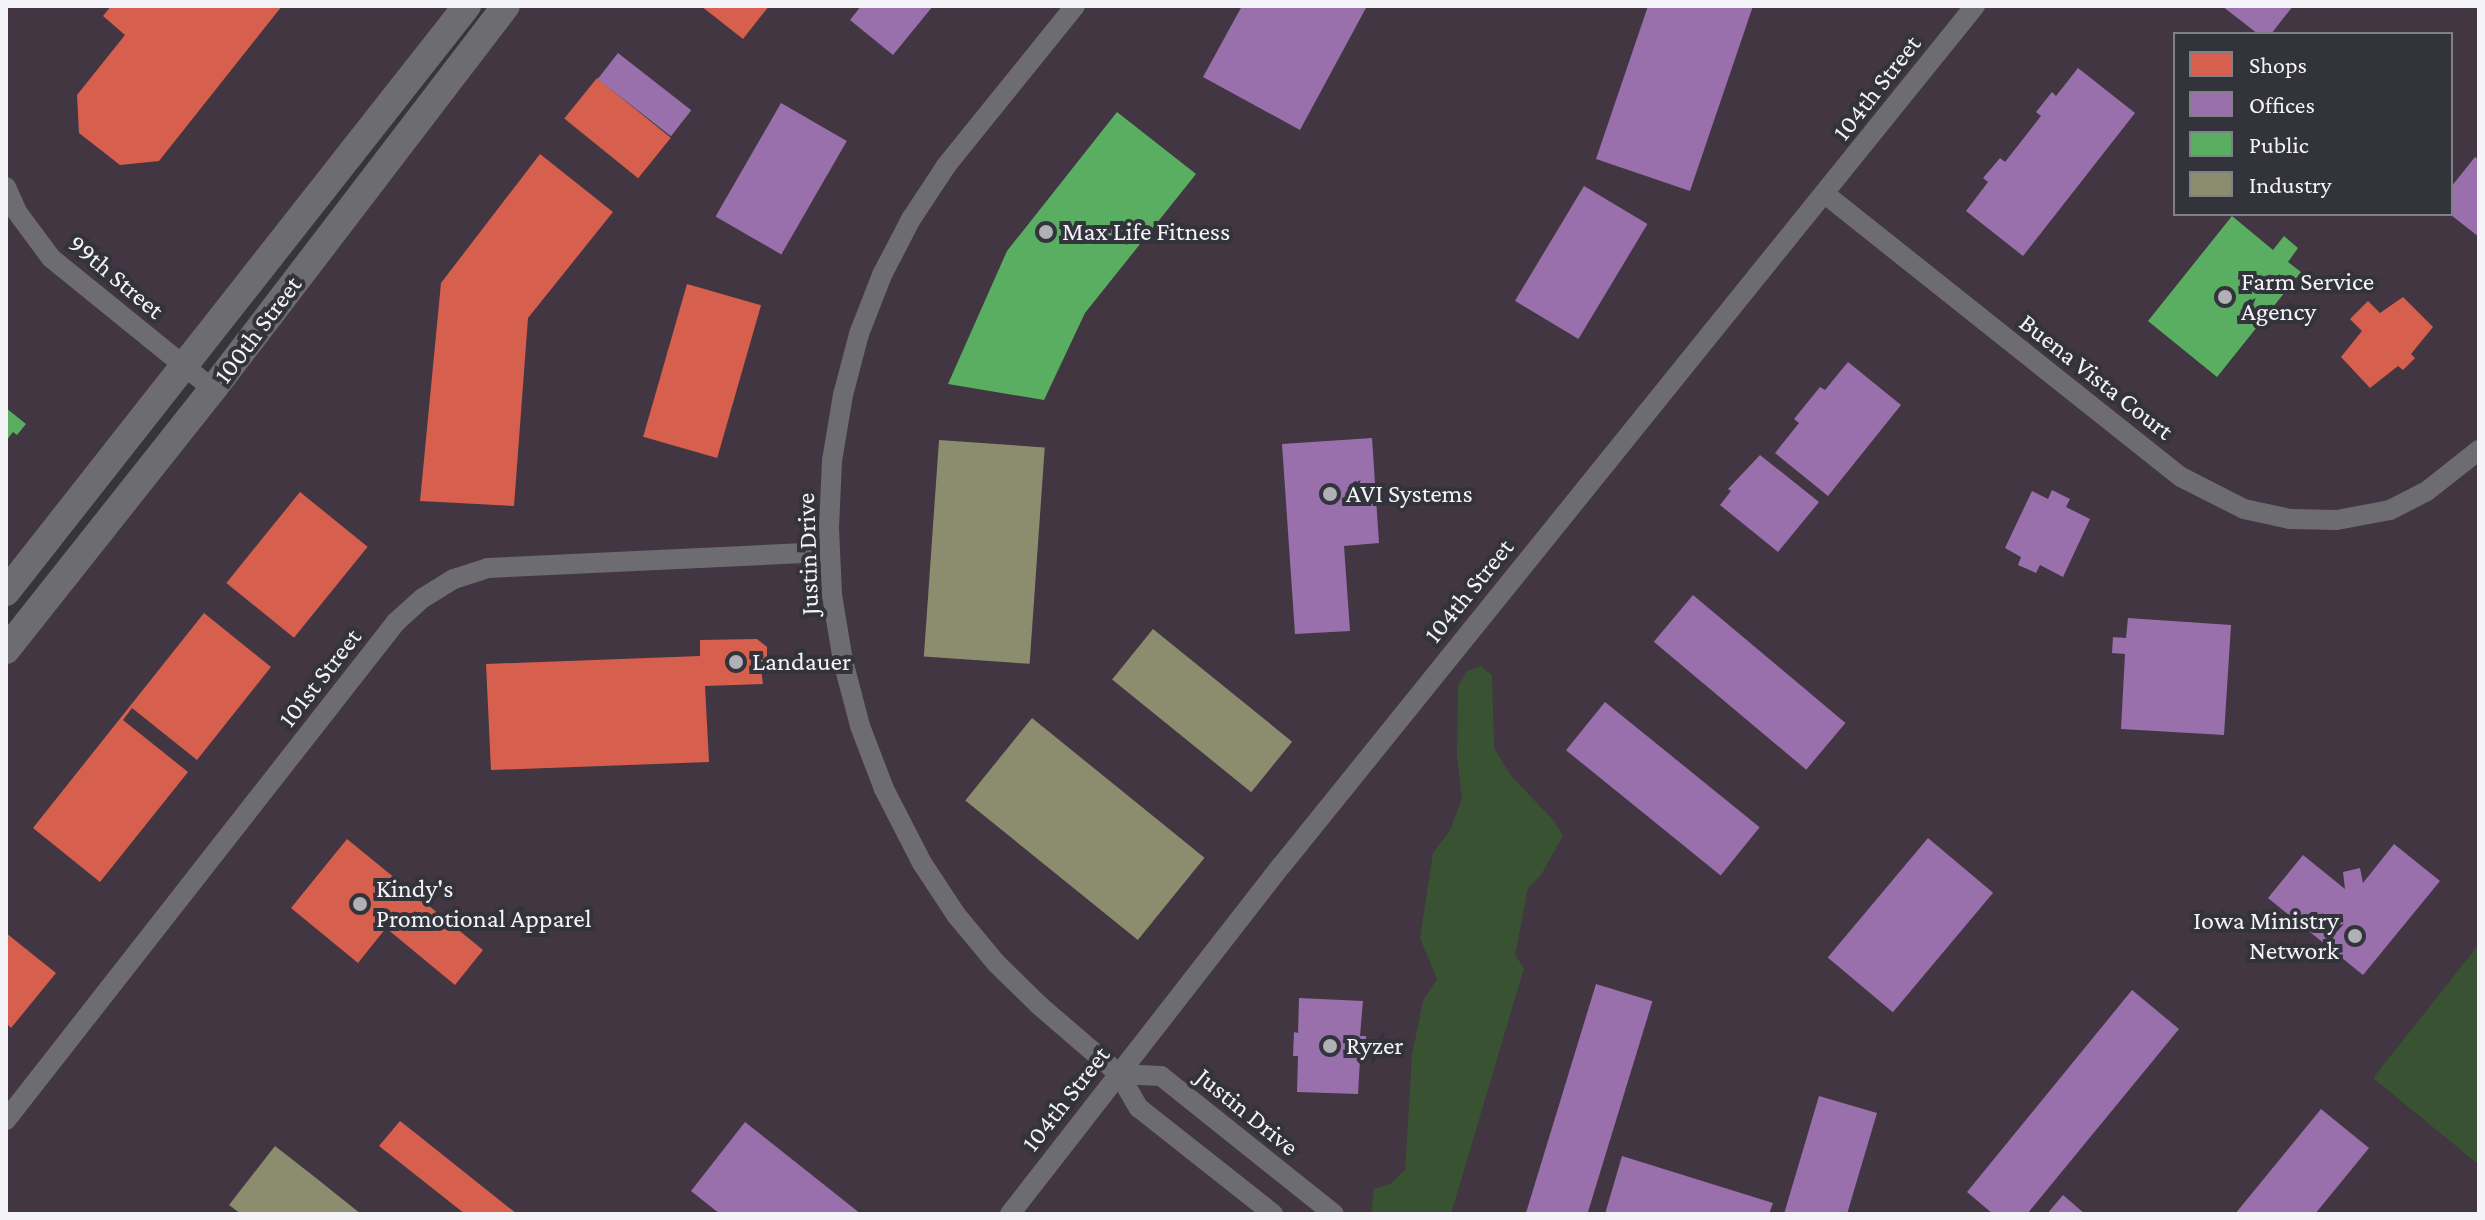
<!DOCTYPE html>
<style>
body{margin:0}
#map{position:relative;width:2485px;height:1220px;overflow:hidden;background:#35353a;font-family:"Crimson Pro",serif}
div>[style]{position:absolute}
.commercial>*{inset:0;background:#423643}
.green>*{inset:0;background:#395232}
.shops>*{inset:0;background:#d6604d;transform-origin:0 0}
.offices>*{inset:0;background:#9970ab;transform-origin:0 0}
.public>*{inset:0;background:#5aae61}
.industry>*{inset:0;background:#8c8c6e;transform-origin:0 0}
.street>*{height:20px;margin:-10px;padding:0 10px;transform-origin:10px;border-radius:10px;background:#6d6c71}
.secondary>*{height:28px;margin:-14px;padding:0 14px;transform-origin:14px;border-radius:14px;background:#6d6c71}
.dots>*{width:22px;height:22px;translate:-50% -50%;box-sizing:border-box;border:4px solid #33333c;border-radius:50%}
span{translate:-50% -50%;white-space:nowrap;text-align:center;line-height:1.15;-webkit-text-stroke:8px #33333c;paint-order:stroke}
.street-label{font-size:26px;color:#f3f3f8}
.poi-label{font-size:26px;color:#f3f3f8}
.left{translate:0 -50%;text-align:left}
.right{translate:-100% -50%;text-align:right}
.frame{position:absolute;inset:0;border:8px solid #f3f3f8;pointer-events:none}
.legend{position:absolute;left:2173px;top:32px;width:280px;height:184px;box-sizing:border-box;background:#33333c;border:2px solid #808087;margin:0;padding:10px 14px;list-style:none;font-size:24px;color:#f3f3f8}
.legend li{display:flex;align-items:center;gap:16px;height:40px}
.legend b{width:40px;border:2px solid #808087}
</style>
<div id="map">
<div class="commercial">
<div style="clip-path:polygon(6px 6px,467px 6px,6px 592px)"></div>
<div style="clip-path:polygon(evenodd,506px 6px,2479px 6px,2479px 944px,2373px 1078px,2479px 1165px,2479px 1214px,6px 1214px,6px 650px,506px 6px,2175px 34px,2451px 34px,2451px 214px,2175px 214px,2175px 34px)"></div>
</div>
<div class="green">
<div style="clip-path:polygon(1480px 666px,1492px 675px,1494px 748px,1511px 776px,1555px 822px,1563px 836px,1541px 875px,1528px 888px,1515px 955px,1524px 968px,1451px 1214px,1371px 1214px,1374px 1189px,1390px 1184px,1405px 1170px,1412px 1055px,1423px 1001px,1437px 979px,1420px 938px,1433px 853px,1450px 830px,1462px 799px,1457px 756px,1458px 686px,1467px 671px)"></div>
<div style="clip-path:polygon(2479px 944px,2479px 1165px,2373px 1078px)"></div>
</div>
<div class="shops">
<div style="clip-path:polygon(111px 6px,282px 6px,159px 161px,120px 165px,79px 133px,77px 95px,125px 35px,103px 16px)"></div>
<div style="clip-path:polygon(701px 6px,769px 6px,743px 39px)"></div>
<div style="left:597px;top:78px;width:95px;height:52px;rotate:39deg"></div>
<div style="clip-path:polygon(540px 154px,613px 212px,528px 318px,514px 506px,420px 501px,441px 283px)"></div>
<div style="left:687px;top:284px;width:77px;height:159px;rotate:16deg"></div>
<div style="clip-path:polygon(2403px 297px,2433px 327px,2411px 354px,2415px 358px,2403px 370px,2398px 366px,2370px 388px,2341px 357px,2362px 331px,2350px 319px,2368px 301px,2380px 313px)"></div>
<div style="left:300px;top:492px;width:87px;height:117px;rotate:39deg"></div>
<div style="clip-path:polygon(204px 613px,271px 667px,197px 760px,132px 708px,123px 720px,188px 772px,100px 882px,33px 828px)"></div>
<div style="clip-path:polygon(757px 639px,767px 647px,767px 668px,761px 669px,763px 684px,705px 686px,709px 762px,491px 770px,486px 664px,700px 656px,700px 640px)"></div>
<div style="clip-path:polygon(347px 839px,483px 950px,455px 985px,386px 928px,358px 963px,291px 908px)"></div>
<div style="clip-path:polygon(6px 933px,56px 973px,11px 1028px,6px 1023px)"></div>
<div style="clip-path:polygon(400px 1121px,409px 1128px,517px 1214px,465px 1214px,379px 1146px)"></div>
</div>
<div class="offices">
<div style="clip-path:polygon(861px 6px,933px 6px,893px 55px,850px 20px)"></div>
<div style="clip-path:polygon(1242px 6px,1367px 6px,1300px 130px,1203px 77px)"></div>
<div style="clip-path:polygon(1648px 6px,1753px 6px,1690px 191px,1596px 159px)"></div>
<div style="clip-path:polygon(2222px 6px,2293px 6px,2271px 34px,2258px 34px)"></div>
<div style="left:618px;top:53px;width:93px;height:33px;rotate:38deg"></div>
<div style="clip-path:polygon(2078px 68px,2135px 113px,2023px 256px,1966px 211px,1988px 182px,1983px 178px,2000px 158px,2005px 162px,2041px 116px,2036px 112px,2052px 92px,2056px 96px)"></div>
<div style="left:781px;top:103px;width:76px;height:131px;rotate:30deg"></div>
<div style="clip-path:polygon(2475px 157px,2479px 160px,2479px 237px,2451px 215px,2451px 187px)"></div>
<div style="left:1584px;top:186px;width:74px;height:134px;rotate:31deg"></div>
<div style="clip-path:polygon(1848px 362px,1901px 405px,1828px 496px,1775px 453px,1799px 423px,1794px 419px,1820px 387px,1825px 390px)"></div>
<div style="clip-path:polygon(1372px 438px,1379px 543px,1344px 546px,1350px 631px,1295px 634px,1282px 444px)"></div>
<div style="clip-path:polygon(1760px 455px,1819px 502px,1778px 552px,1720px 505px,1731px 491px,1728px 489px)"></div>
<div style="clip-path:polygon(2052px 490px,2070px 499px,2066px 507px,2090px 519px,2063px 577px,2040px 565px,2036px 573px,2018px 565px,2021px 557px,2005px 548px,2032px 491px,2048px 499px)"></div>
<div style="left:1693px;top:595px;width:199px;height:61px;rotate:40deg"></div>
<div style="clip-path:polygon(2128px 618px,2231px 625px,2224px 735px,2121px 729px,2125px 654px,2112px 653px,2113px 637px,2126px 638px)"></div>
<div style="left:1605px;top:702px;width:199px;height:62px;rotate:39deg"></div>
<div style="left:1928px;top:838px;width:85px;height:156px;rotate:40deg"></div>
<div style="clip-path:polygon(2394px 844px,2440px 881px,2363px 975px,2268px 898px,2303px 855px,2345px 889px,2343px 872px,2360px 868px,2363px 883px)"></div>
<div style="left:1596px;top:984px;width:59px;height:240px;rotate:17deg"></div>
<div style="clip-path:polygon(2132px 990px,2179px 1029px,2027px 1214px,1993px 1214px,1967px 1192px)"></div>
<div style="clip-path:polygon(1299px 998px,1363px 1001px,1360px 1036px,1366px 1036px,1366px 1060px,1360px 1060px,1358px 1094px,1297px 1092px,1298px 1056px,1293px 1056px,1294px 1032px,1298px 1033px)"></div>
<div style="clip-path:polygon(1819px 1096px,1877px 1113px,1847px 1214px,1784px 1214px)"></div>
<div style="clip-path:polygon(2321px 1109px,2369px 1148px,2315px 1214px,2235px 1214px)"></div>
<div style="clip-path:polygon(745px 1122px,861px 1214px,720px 1214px,691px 1191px)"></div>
<div style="clip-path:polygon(1622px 1156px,1773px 1203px,1769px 1214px,1605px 1214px)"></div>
<div style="clip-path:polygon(2063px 1195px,2085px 1214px,2047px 1214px)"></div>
</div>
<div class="public">
<div style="clip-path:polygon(1117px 112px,1196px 174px,1085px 313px,1044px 400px,948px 384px,1007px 251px)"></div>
<div style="clip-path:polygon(2232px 216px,2273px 250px,2284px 236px,2298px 248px,2288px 262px,2301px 272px,2217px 377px,2148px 321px)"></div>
<div style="clip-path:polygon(6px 408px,26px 424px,17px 435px,13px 432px,6px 441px)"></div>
</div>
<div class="industry">
<div style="left:939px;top:440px;width:106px;height:217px;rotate:4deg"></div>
<div style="left:1153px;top:629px;width:179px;height:65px;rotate:39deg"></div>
<div style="left:1032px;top:718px;width:222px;height:106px;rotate:39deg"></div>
<div style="clip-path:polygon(275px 1146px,316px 1178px,361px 1214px,241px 1214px,229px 1205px)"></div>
</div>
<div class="street">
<div style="left:1075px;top:6px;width:206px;rotate:128.9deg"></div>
<div style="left:946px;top:166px;width:64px;rotate:123.4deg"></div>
<div style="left:911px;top:219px;width:63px;rotate:117.4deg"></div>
<div style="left:882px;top:275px;width:63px;rotate:111.3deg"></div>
<div style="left:859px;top:334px;width:63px;rotate:104.7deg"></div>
<div style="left:843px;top:395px;width:67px;rotate:99.5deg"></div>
<div style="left:832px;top:461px;width:67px;rotate:92.6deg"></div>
<div style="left:829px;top:528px;width:67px;rotate:87.4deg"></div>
<div style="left:832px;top:595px;width:67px;rotate:80.5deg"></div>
<div style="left:843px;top:661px;width:67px;rotate:75.3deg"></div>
<div style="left:860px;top:726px;width:67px;rotate:69.1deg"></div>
<div style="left:884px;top:789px;width:83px;rotate:62.8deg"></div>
<div style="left:922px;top:863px;width:64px;rotate:56.6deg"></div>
<div style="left:957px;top:916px;width:61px;rotate:50.3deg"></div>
<div style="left:996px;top:963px;width:62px;rotate:44.3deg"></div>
<div style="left:1040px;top:1006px;width:104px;rotate:40.7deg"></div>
<div style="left:1119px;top:1074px;width:39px;rotate:60deg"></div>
<div style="left:1139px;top:1108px;width:171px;rotate:38.3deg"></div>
<div style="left:6px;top:187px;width:27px;rotate:66deg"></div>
<div style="left:17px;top:212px;width:57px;rotate:53.5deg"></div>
<div style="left:51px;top:258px;width:208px;rotate:39deg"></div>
<div style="left:1825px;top:194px;width:455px;rotate:38.5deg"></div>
<div style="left:2181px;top:477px;width:71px;rotate:26.9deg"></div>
<div style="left:2244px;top:509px;width:47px;rotate:12.3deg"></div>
<div style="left:2290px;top:519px;width:47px;rotate:1.2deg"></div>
<div style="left:2337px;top:520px;width:54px;rotate:-10.7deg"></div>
<div style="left:2390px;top:510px;width:42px;rotate:-27.2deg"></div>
<div style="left:2427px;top:491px;width:66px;rotate:-38.3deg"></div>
<div style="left:1119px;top:1074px;width:42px;rotate:2.7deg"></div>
<div style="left:1161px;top:1076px;width:221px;rotate:38.6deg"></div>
<div style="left:6px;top:1120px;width:633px;rotate:-51.93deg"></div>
<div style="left:396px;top:622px;width:36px;rotate:-42deg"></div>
<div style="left:423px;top:598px;width:36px;rotate:-32deg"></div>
<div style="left:454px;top:579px;width:35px;rotate:-18deg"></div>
<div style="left:487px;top:568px;width:343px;rotate:-2.7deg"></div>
<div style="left:1010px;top:1214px;width:442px;rotate:-52.1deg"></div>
<div style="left:1282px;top:865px;width:1104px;rotate:-51.11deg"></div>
</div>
<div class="secondary">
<div style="left:6px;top:592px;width:746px;rotate:-51.81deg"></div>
<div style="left:6px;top:650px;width:333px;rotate:-51.6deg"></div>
<div style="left:213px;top:389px;width:482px;rotate:-52.6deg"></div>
</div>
<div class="dots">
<div style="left:1046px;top:232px;background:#b0b0b6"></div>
<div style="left:2225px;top:297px;background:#b0b0b6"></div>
<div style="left:1330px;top:494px;background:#b0b0b6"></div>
<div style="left:736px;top:662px;background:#b0b0b6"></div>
<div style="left:360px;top:904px;background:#b0b0b6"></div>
<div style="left:2355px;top:936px;background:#b0b0b6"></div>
<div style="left:1330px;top:1046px;background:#b0b0b6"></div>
</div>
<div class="street-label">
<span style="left:1877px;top:88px;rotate:-52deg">104th Street</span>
<span style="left:116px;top:277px;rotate:40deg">99th Street</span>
<span style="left:258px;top:330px;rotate:-53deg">100th Street</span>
<span style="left:2096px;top:377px;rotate:38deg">Buena Vista Court</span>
<span style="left:808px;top:554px;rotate:-92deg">Justin Drive</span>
<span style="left:1469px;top:591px;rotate:-51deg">104th Street</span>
<span style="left:320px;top:678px;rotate:-52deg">101st Street</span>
<span style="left:1066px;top:1099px;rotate:-52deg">104th Street</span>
<span style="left:1247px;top:1112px;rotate:39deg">Justin Drive</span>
</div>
<div class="poi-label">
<span class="left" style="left:1062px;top:232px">Max Life Fitness</span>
<span class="left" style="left:2241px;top:297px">Farm Service<br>Agency</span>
<span class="left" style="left:1346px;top:494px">AVI Systems</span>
<span class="left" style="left:752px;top:662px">Landauer</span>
<span class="left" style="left:376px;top:904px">Kindy's<br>Promotional Apparel</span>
<span class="right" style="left:2339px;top:936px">Iowa Ministry<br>Network</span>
<span class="left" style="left:1346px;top:1046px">Ryzer</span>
</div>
<div class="frame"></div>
<ul class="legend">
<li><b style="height:22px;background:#d6604d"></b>Shops</li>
<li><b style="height:22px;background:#9970ab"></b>Offices</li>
<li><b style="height:22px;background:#5aae61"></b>Public</li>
<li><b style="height:22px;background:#8c8c6e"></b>Industry</li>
</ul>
</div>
